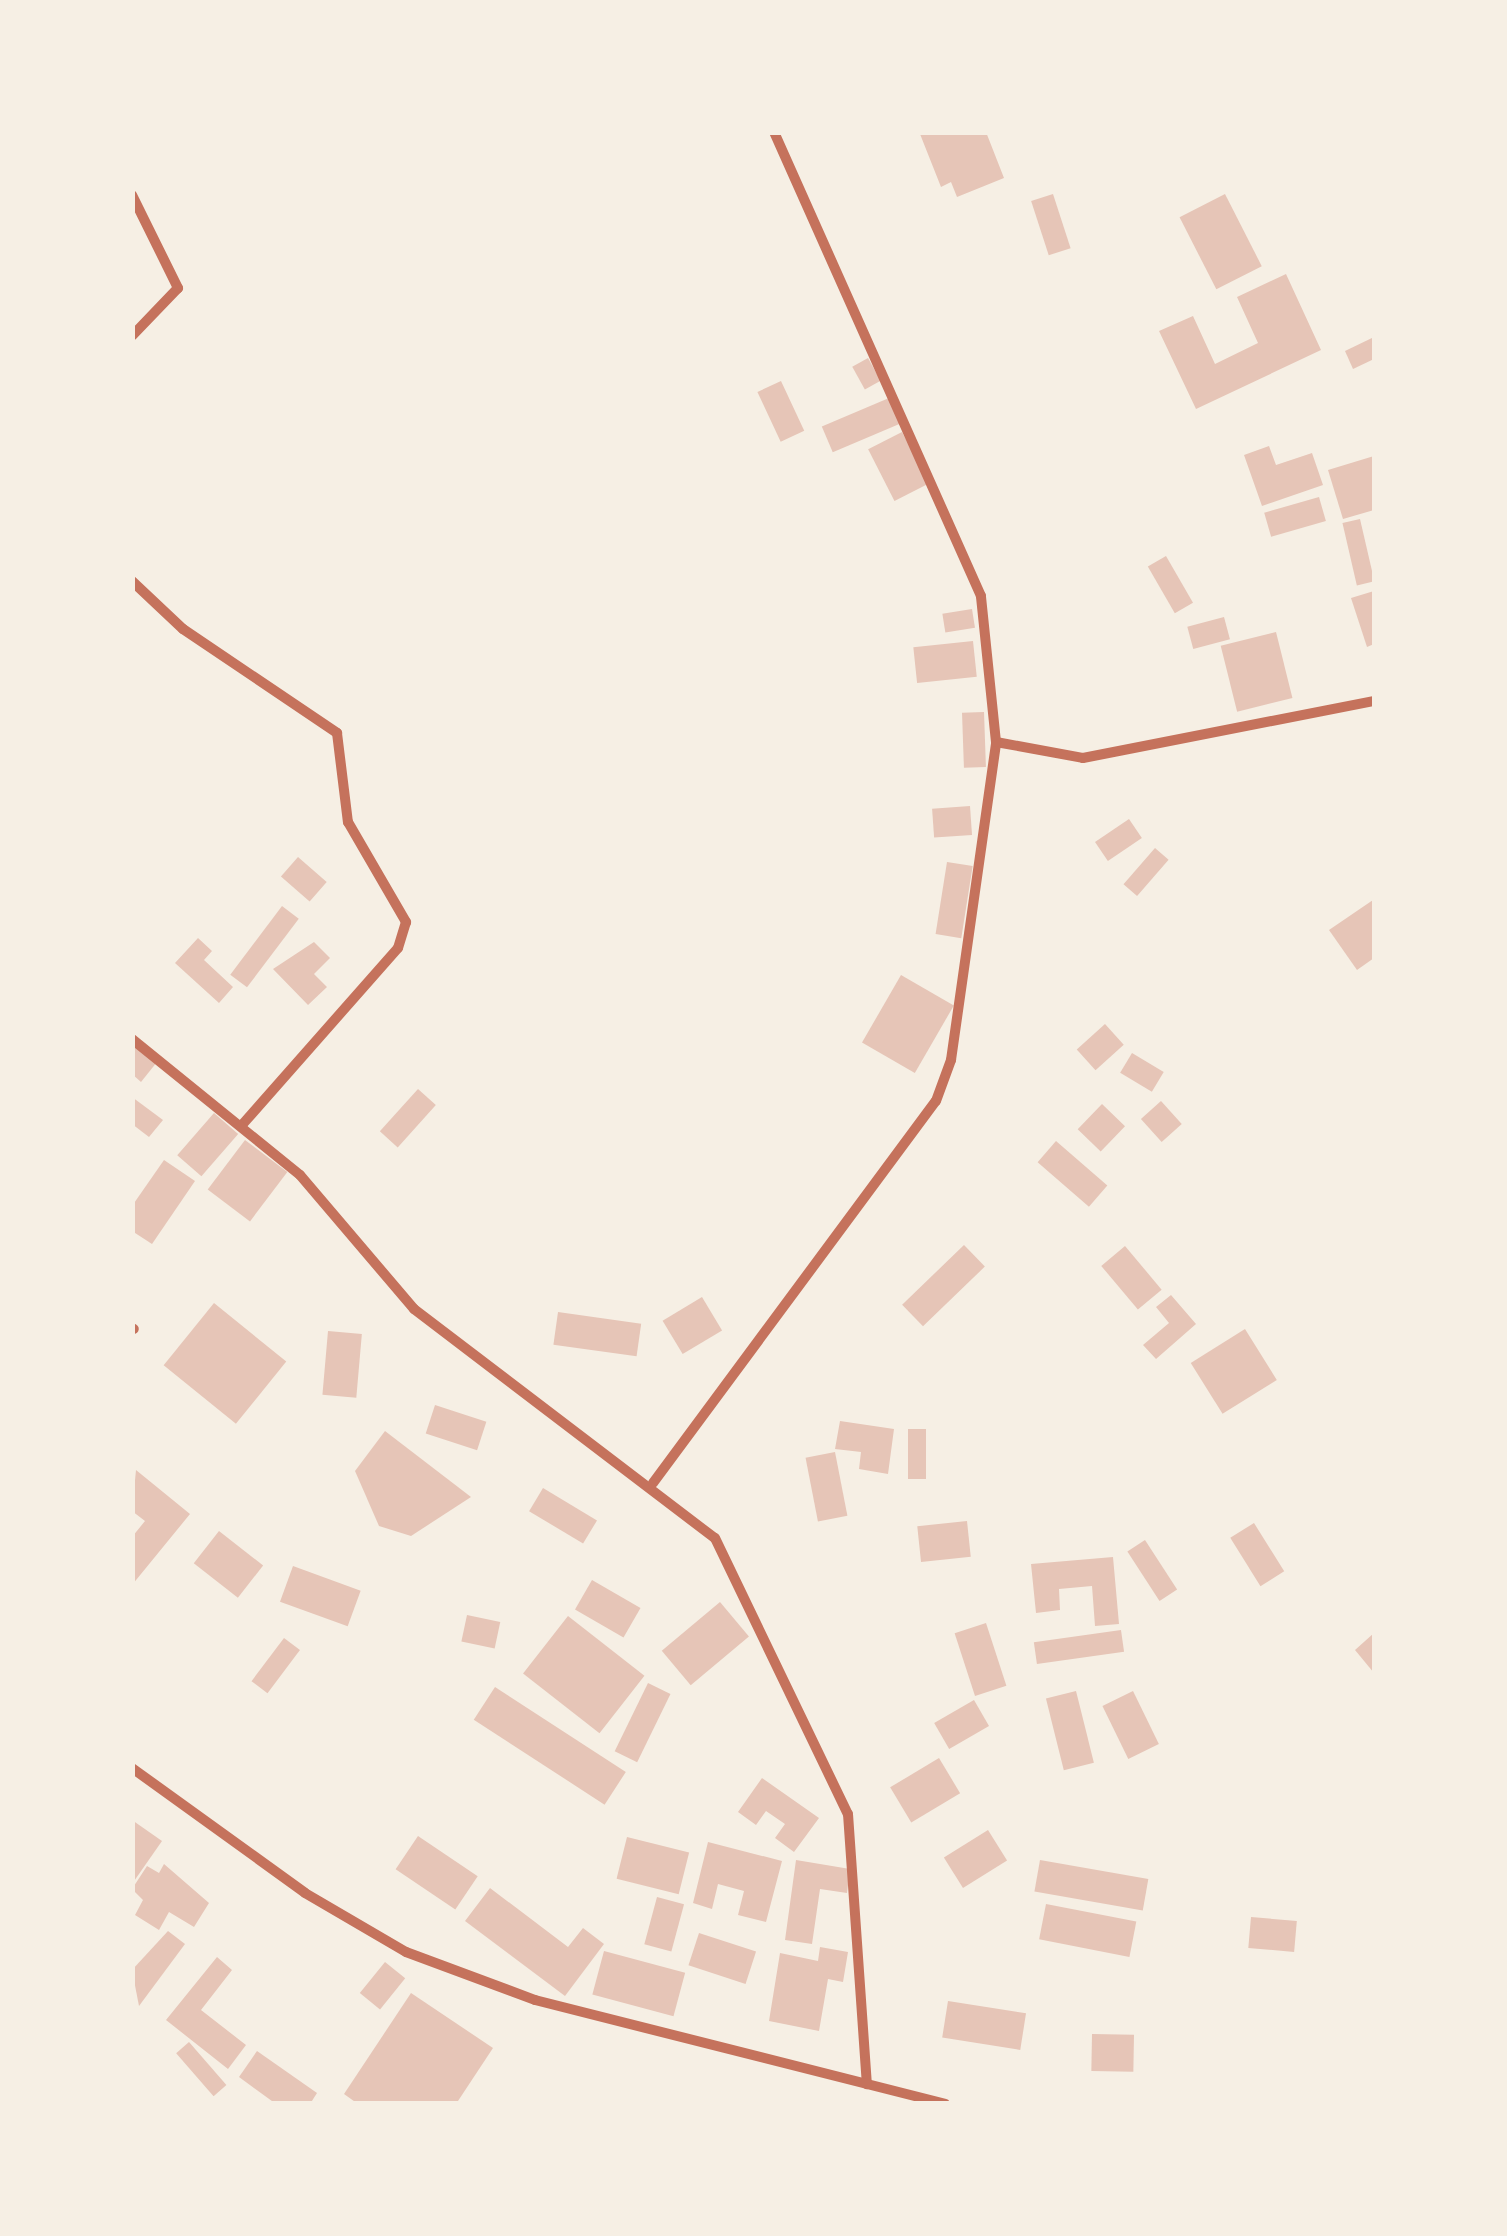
<!DOCTYPE html>
<style>
body{margin:0}
#map{position:relative;width:1507px;height:2236px;overflow:hidden;background:#f6efe4;font-family:"Golos Text",sans-serif}
div>[style]{position:absolute}
.building>*{inset:0;background:#e6c5b7;transform-origin:0 0}
.minor>*{height:10px;margin:-5px;padding:0 5px;transform-origin:5px;border-radius:5px;background:#c5725c}
span{translate:-50% -50%;white-space:nowrap;text-align:center;line-height:1.15;-webkit-text-stroke:9px #f6efe4;paint-order:stroke}
.frame{position:absolute;inset:0;border:135px solid #f6efe4;pointer-events:none}
</style>
<div id="map">
<div class="building">
<div style="clip-path:polygon(986px 132px,1004px 178px,957px 197px,951px 182px,941px 187px,920px 134px)"></div>
<div style="left:1053px;top:194px;width:57px;height:23px;rotate:72deg"></div>
<div style="left:1225px;top:194px;width:81px;height:51px;rotate:63deg"></div>
<div style="clip-path:polygon(1286px 274px,1321px 350px,1196px 409px,1159px 331px,1193px 316px,1215px 364px,1258px 343px,1237px 297px)"></div>
<div style="clip-path:polygon(1374px 337px,1374px 359px,1353px 369px,1345px 351px)"></div>
<div style="left:868px;top:358px;width:26px;height:18px;rotate:61deg"></div>
<div style="left:781px;top:381px;width:55px;height:26px;rotate:65deg"></div>
<div style="left:889px;top:398px;width:28px;height:73px;rotate:67deg"></div>
<div style="left:902px;top:432px;width:58px;height:38px;rotate:63deg"></div>
<div style="clip-path:polygon(1269px 446px,1276px 465px,1312px 453px,1323px 485px,1262px 506px,1244px 455px)"></div>
<div style="clip-path:polygon(1374px 456px,1374px 510px,1343px 519px,1328px 470px)"></div>
<div style="left:1319px;top:497px;width:25px;height:57px;rotate:74deg"></div>
<div style="left:1360px;top:519px;width:64px;height:18px;rotate:77deg"></div>
<div style="left:1166px;top:556px;width:54px;height:21px;rotate:60deg"></div>
<div style="clip-path:polygon(1374px 591px,1374px 644px,1367px 647px,1351px 598px)"></div>
<div style="left:972px;top:609px;width:19px;height:30px;rotate:81deg"></div>
<div style="left:1224px;top:617px;width:23px;height:38px;rotate:75deg"></div>
<div style="left:1276px;top:632px;width:68px;height:57px;rotate:76deg"></div>
<div style="left:973px;top:641px;width:36px;height:60px;rotate:84deg"></div>
<div style="left:984px;top:712px;width:55px;height:22px;rotate:88deg"></div>
<div style="left:970px;top:806px;width:29px;height:38px;rotate:86deg"></div>
<div style="left:1129px;top:819px;width:23px;height:41px;rotate:56deg"></div>
<div style="left:1155px;top:848px;width:18px;height:48px;rotate:41deg"></div>
<div style="left:298px;top:857px;width:38px;height:26px;rotate:41deg"></div>
<div style="left:947px;top:862px;width:26px;height:73px;rotate:9deg"></div>
<div style="clip-path:polygon(1373px 900px,1374px 958px,1357px 970px,1329px 930px)"></div>
<div style="left:282px;top:906px;width:21px;height:86px;rotate:37deg"></div>
<div style="clip-path:polygon(198px 938px,212px 951px,204px 960px,233px 987px,219px 1003px,175px 963px)"></div>
<div style="clip-path:polygon(314px 942px,330px 958px,314px 974px,327px 987px,308px 1005px,273px 969px)"></div>
<div style="left:901px;top:975px;width:61px;height:78px;rotate:30deg"></div>
<div style="left:1105px;top:1024px;width:28px;height:38px;rotate:48deg"></div>
<div style="clip-path:polygon(132px 1041px,157px 1062px,141px 1082px,132px 1074px)"></div>
<div style="left:1132px;top:1053px;width:37px;height:23px;rotate:31deg"></div>
<div style="left:418px;top:1089px;width:24px;height:57px;rotate:42deg"></div>
<div style="clip-path:polygon(132px 1097px,163px 1120px,149px 1137px,132px 1124px)"></div>
<div style="left:1161px;top:1101px;width:31px;height:27px;rotate:48deg"></div>
<div style="left:1102px;top:1104px;width:32px;height:35px;rotate:44deg"></div>
<div style="left:214px;top:1113px;width:32px;height:56px;rotate:41deg"></div>
<div style="left:245px;top:1140px;width:53px;height:62px;rotate:37deg"></div>
<div style="left:1056px;top:1141px;width:68px;height:28px;rotate:41deg"></div>
<div style="clip-path:polygon(164px 1160px,195px 1181px,152px 1244px,132px 1231px,132px 1206px)"></div>
<div style="left:964px;top:1245px;width:30px;height:86px;rotate:46deg"></div>
<div style="left:1125px;top:1246px;width:57px;height:31px;rotate:50deg"></div>
<div style="clip-path:polygon(1171px 1295px,1196px 1324px,1156px 1359px,1143px 1345px,1169px 1323px,1156px 1307px)"></div>
<div style="left:702px;top:1297px;width:39px;height:46px;rotate:59deg"></div>
<div style="left:214px;top:1303px;width:93px;height:80px;rotate:39deg"></div>
<div style="left:558px;top:1312px;width:84px;height:33px;rotate:8deg"></div>
<div style="left:1245px;top:1329px;width:60px;height:64px;rotate:58deg"></div>
<div style="left:328px;top:1331px;width:34px;height:64px;rotate:5deg"></div>
<div style="left:435px;top:1405px;width:54px;height:30px;rotate:18deg"></div>
<div style="clip-path:polygon(840px 1421px,894px 1429px,888px 1474px,859px 1469px,861px 1452px,835px 1449px)"></div>
<div style="left:908px;top:1429px;width:18px;height:50px"></div>
<div style="clip-path:polygon(385px 1431px,471px 1497px,411px 1536px,379px 1526px,355px 1471px)"></div>
<div style="left:835px;top:1452px;width:65px;height:30px;rotate:79deg"></div>
<div style="clip-path:polygon(136px 1470px,190px 1514px,132px 1585px,132px 1537px,145px 1521px,132px 1511px)"></div>
<div style="left:543px;top:1488px;width:63px;height:27px;rotate:31deg"></div>
<div style="left:967px;top:1521px;width:36px;height:50px;rotate:84deg"></div>
<div style="left:1254px;top:1523px;width:57px;height:28px;rotate:58deg"></div>
<div style="left:219px;top:1531px;width:56px;height:41px;rotate:38deg"></div>
<div style="left:1145px;top:1540px;width:59px;height:21px;rotate:57deg"></div>
<div style="clip-path:polygon(1113px 1557px,1119px 1624px,1095px 1626px,1092px 1586px,1059px 1589px,1060px 1610px,1036px 1613px,1031px 1564px)"></div>
<div style="left:293px;top:1566px;width:72px;height:38px;rotate:20deg"></div>
<div style="left:592px;top:1580px;width:56px;height:34px;rotate:30deg"></div>
<div style="left:720px;top:1602px;width:45px;height:76px;rotate:50deg"></div>
<div style="left:467px;top:1615px;width:34px;height:27px;rotate:12deg"></div>
<div style="left:568px;top:1616px;width:97px;height:73px;rotate:38deg"></div>
<div style="left:986px;top:1623px;width:66px;height:33px;rotate:72deg"></div>
<div style="left:1121px;top:1630px;width:22px;height:88px;rotate:82deg"></div>
<div style="clip-path:polygon(1374px 1633px,1374px 1673px,1355px 1650px)"></div>
<div style="left:284px;top:1638px;width:20px;height:54px;rotate:37deg"></div>
<div style="left:648px;top:1683px;width:25px;height:76px;rotate:26deg"></div>
<div style="left:495px;top:1687px;width:156px;height:39px;rotate:33deg"></div>
<div style="left:1076px;top:1691px;width:74px;height:31px;rotate:76deg"></div>
<div style="left:1133px;top:1691px;width:59px;height:34px;rotate:64deg"></div>
<div style="left:974px;top:1700px;width:30px;height:46px;rotate:60deg"></div>
<div style="left:939px;top:1758px;width:41px;height:57px;rotate:59deg"></div>
<div style="clip-path:polygon(762px 1778px,819px 1818px,794px 1852px,775px 1838px,785px 1824px,766px 1811px,756px 1825px,738px 1812px)"></div>
<div style="clip-path:polygon(132px 1820px,162px 1841px,132px 1884px)"></div>
<div style="left:988px;top:1830px;width:36px;height:52px;rotate:58deg"></div>
<div style="left:418px;top:1836px;width:72px;height:40px;rotate:34deg"></div>
<div style="left:627px;top:1837px;width:64px;height:43px;rotate:14deg"></div>
<div style="clip-path:polygon(708px 1842px,782px 1861px,766px 1922px,738px 1915px,744px 1891px,718px 1884px,712px 1909px,693px 1903px)"></div>
<div style="clip-path:polygon(796px 1860px,850px 1869px,847px 1893px,820px 1889px,812px 1944px,785px 1940px)"></div>
<div style="left:1040px;top:1860px;width:110px;height:32px;rotate:10deg"></div>
<div style="clip-path:polygon(164px 1864px,209px 1903px,194px 1927px,169px 1912px,159px 1930px,135px 1915px,143px 1900px,132px 1889px,147px 1866px,159px 1873px)"></div>
<div style="clip-path:polygon(490px 1888px,568px 1947px,583px 1928px,604px 1944px,565px 1996px,465px 1921px)"></div>
<div style="left:657px;top:1897px;width:28px;height:49px;rotate:15deg"></div>
<div style="left:1046px;top:1904px;width:92px;height:36px;rotate:11deg"></div>
<div style="left:1251px;top:1917px;width:46px;height:31px;rotate:5deg"></div>
<div style="clip-path:polygon(168px 1931px,185px 1944px,139px 2006px,132px 1970px)"></div>
<div style="left:699px;top:1933px;width:60px;height:34px;rotate:18deg"></div>
<div style="clip-path:polygon(820px 1947px,848px 1952px,843px 1982px,828px 1979px,819px 2031px,769px 2021px,780px 1953px,818px 1961px)"></div>
<div style="left:604px;top:1951px;width:84px;height:45px;rotate:15deg"></div>
<div style="clip-path:polygon(217px 1957px,232px 1970px,201px 2010px,246px 2045px,228px 2069px,166px 2020px)"></div>
<div style="left:385px;top:1962px;width:26px;height:40px;rotate:39deg"></div>
<div style="clip-path:polygon(411px 1993px,493px 2048px,456px 2104px,358px 2104px,344px 2094px)"></div>
<div style="left:948px;top:2001px;width:79px;height:37px;rotate:9deg"></div>
<div style="left:1092px;top:2034px;width:42px;height:37px;rotate:1deg"></div>
<div style="left:189px;top:2042px;width:57px;height:17px;rotate:49deg"></div>
<div style="clip-path:polygon(257px 2051px,317px 2093px,310px 2104px,276px 2104px,239px 2077px)"></div>
</div>
<div class="minor">
<div style="left:132px;top:195px;width:104px;rotate:63.7deg"></div>
<div style="left:178px;top:288px;width:66px;rotate:133.8deg"></div>
<div style="left:132px;top:581px;width:70px;rotate:43.3deg"></div>
<div style="left:183px;top:629px;width:186px;rotate:34deg"></div>
<div style="left:337px;top:733px;width:90px;rotate:83deg"></div>
<div style="left:348px;top:822px;width:116px;rotate:59.9deg"></div>
<div style="left:406px;top:922px;width:27px;rotate:107deg"></div>
<div style="left:398px;top:948px;width:235px;rotate:131.4deg"></div>
<div style="left:996px;top:742px;width:88px;rotate:10.4deg"></div>
<div style="left:1083px;top:758px;width:297px;rotate:-11.1deg"></div>
<div style="left:132px;top:1039px;width:216px;rotate:39deg"></div>
<div style="left:300px;top:1175px;width:176px;rotate:49.6deg"></div>
<div style="left:414px;top:1309px;width:378px;rotate:37.3deg"></div>
<div style="left:715px;top:1538px;width:306px;rotate:64.3deg"></div>
<div style="left:848px;top:1814px;width:271px;rotate:86deg"></div>
<div style="left:132px;top:1328px;width:2px;rotate:27deg"></div>
<div style="left:653px;top:1483px;width:475px;rotate:-53.5deg"></div>
<div style="left:936px;top:1101px;width:44px;rotate:-69.9deg"></div>
<div style="left:951px;top:1060px;width:321px;rotate:-81.9deg"></div>
<div style="left:996px;top:742px;width:147px;rotate:-95.9deg"></div>
<div style="left:981px;top:596px;width:508px;rotate:-114.04deg"></div>
<div style="left:132px;top:1768px;width:213px;rotate:35.8deg"></div>
<div style="left:305px;top:1893px;width:117px;rotate:30.3deg"></div>
<div style="left:406px;top:1952px;width:138px;rotate:20.4deg"></div>
<div style="left:535px;top:2000px;width:423px;rotate:14.2deg"></div>
</div>
<div class="frame"></div>
</div>
